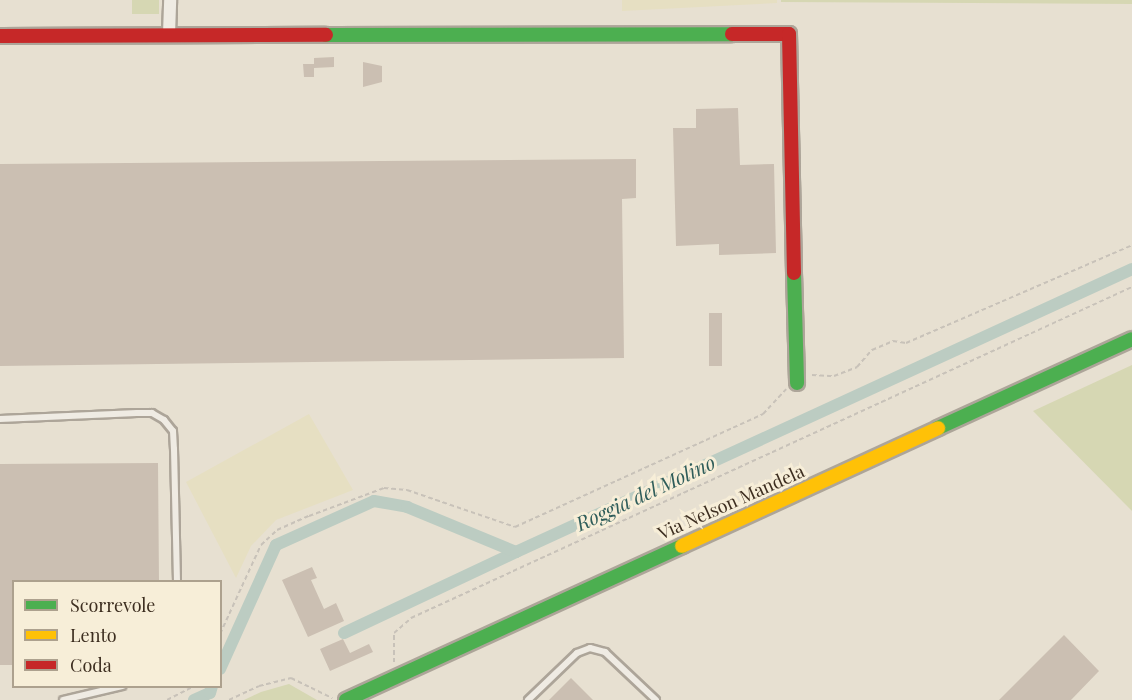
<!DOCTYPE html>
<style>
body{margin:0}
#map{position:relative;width:1132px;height:700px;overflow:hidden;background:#e7e0d1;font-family:"Playfair Display",serif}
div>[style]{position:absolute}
.farmland>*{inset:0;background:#e6dfc2}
.green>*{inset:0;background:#d6d7b3;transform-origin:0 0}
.canal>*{height:12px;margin:-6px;padding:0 6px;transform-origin:6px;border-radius:6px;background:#bcccc2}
.building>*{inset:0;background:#cbbfb2;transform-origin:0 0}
.path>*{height:2px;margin-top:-1px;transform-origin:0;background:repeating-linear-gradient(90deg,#c8c2b9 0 4.5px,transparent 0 7.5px)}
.roads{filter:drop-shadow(2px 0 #ada599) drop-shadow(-2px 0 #ada599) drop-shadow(0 2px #ada599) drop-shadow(0 -2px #ada599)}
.lane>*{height:6px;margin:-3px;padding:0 3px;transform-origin:3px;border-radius:3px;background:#efebe3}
.street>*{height:12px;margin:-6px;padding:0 6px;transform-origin:6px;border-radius:6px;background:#efebe3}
.fast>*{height:14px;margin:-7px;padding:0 7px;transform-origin:7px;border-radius:7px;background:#4caf50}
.slow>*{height:14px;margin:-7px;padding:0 7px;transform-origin:7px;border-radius:7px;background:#ffc107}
.jam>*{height:14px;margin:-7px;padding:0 7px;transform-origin:7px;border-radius:7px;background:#c62828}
span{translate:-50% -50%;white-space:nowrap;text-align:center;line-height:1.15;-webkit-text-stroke:6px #f7eed8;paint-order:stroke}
.street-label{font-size:18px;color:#3d2e20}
.water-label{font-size:20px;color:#2f5d5a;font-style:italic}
.legend{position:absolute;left:12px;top:580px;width:210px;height:108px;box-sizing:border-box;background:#f7eed8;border:2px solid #ada18e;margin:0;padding:8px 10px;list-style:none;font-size:18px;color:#3d2e20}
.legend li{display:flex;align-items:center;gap:12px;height:30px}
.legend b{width:30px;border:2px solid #ada18e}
</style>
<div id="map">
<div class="farmland">
<div style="clip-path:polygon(622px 0,777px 0,777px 3px,622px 11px)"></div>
<div style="clip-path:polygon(309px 414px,353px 490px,276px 520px,251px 546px,236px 578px,186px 482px)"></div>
</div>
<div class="green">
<div style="left:132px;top:0;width:27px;height:14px"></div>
<div style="clip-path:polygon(781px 0,1132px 0,1132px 4px,781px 2px)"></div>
<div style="clip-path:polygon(1132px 365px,1132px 511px,1033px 411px)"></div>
<div style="clip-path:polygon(289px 684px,317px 700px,244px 700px,261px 692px)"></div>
</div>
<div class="canal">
<div style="left:344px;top:633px;width:190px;rotate:-25.2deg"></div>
<div style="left:220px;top:669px;width:136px;rotate:-65.7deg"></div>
<div style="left:276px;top:545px;width:107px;rotate:-24.2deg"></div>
<div style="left:374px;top:501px;width:34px;rotate:10deg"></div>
<div style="left:407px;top:507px;width:118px;rotate:22.4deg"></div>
<div style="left:516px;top:552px;width:678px;rotate:-24.67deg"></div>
<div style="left:194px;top:700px;width:17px;rotate:-24deg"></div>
<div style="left:210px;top:693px;width:7px;rotate:-74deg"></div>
</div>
<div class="building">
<div style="clip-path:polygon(334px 57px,334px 67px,314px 68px,314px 77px,304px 77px,303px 64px,314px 64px,314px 58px)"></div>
<div style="clip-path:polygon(363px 62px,382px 66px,382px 82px,363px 87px)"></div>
<div style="clip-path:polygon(738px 108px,740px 165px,774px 164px,776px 253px,719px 255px,719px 244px,676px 246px,673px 128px,696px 128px,696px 109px)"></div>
<div style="clip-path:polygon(636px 159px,636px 198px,622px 199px,624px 358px,0 366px,0 164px)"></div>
<div style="left:709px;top:313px;width:13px;height:53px"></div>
<div style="clip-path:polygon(158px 463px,159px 582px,14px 582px,14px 665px,0 665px,0 464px)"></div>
<div style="clip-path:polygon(312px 567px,317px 578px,311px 580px,324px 609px,336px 603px,344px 621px,308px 637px,282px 580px)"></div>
<div style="clip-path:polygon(1064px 635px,1099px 671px,1071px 700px,999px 700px)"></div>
<div style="clip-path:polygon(343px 639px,350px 653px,369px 644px,373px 652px,330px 671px,320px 649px)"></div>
<div style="clip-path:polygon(571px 678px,593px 700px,549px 700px)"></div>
</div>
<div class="path">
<div style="left:812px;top:375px;width:22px;rotate:3deg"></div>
<div style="left:834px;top:376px;width:25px;rotate:-21deg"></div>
<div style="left:857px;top:367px;width:23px;rotate:-49deg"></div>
<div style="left:872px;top:350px;width:23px;rotate:-23deg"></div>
<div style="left:893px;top:341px;width:13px;rotate:9deg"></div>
<div style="left:906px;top:343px;width:246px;rotate:-23.4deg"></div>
<div style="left:220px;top:634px;width:98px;rotate:-65.3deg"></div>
<div style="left:261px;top:545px;width:22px;rotate:-43deg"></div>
<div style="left:277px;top:530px;width:35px;rotate:-24deg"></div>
<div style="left:309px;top:516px;width:80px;rotate:-20.5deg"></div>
<div style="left:384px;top:488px;width:23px;rotate:5deg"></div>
<div style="left:407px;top:490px;width:114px;rotate:18.9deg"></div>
<div style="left:515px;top:527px;width:273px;rotate:-24.5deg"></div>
<div style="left:763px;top:414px;width:34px;rotate:-47deg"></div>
<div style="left:394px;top:662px;width:29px;rotate:-90deg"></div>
<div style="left:394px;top:633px;width:23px;rotate:-41deg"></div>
<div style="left:411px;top:618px;width:793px;rotate:-24.66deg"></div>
<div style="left:167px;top:700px;width:31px;rotate:-27deg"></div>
<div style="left:229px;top:700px;width:33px;rotate:-25deg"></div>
<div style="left:259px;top:686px;width:33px;rotate:-14deg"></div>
<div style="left:291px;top:678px;width:46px;rotate:26deg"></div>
</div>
<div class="roads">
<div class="lane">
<div style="left:0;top:419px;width:137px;rotate:-2.5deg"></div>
<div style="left:137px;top:413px;width:15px"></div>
<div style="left:152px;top:413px;width:14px;rotate:30deg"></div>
<div style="left:164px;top:420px;width:14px;rotate:51deg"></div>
<div style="left:173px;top:431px;width:18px;rotate:87deg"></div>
<div style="left:174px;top:449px;width:133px;rotate:88.7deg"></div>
<div style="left:63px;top:700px;width:61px;rotate:-13.3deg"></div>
<div style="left:528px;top:700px;width:68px;rotate:-43.8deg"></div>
<div style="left:577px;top:653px;width:14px;rotate:-21deg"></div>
<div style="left:590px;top:648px;width:16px;rotate:15deg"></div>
<div style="left:605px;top:652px;width:70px;rotate:43.3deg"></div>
</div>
<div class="street">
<div style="left:169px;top:34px;width:34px;rotate:-88deg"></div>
</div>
<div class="fast">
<div style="left:326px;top:35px;width:406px;rotate:-0.1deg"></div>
<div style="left:794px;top:273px;width:110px;rotate:88.4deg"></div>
<div style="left:938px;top:428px;width:213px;rotate:-24.6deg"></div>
<div style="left:346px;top:700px;width:370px;rotate:-24.6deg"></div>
</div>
<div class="slow">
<div style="left:682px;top:546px;width:282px;rotate:-24.7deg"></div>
</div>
<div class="jam">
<div style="left:732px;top:34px;width:57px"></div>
<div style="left:789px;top:34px;width:239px;rotate:88.8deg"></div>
<div style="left:0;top:36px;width:326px;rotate:-0.2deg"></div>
</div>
</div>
<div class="street-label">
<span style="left:731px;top:502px;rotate:-24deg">Via Nelson Mandela</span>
</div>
<div class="water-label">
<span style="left:645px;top:492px;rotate:-25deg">Roggia del Molino</span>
</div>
<ul class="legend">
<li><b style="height:8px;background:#4caf50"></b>Scorrevole</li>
<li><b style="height:8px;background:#ffc107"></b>Lento</li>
<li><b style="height:8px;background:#c62828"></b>Coda</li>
</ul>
</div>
